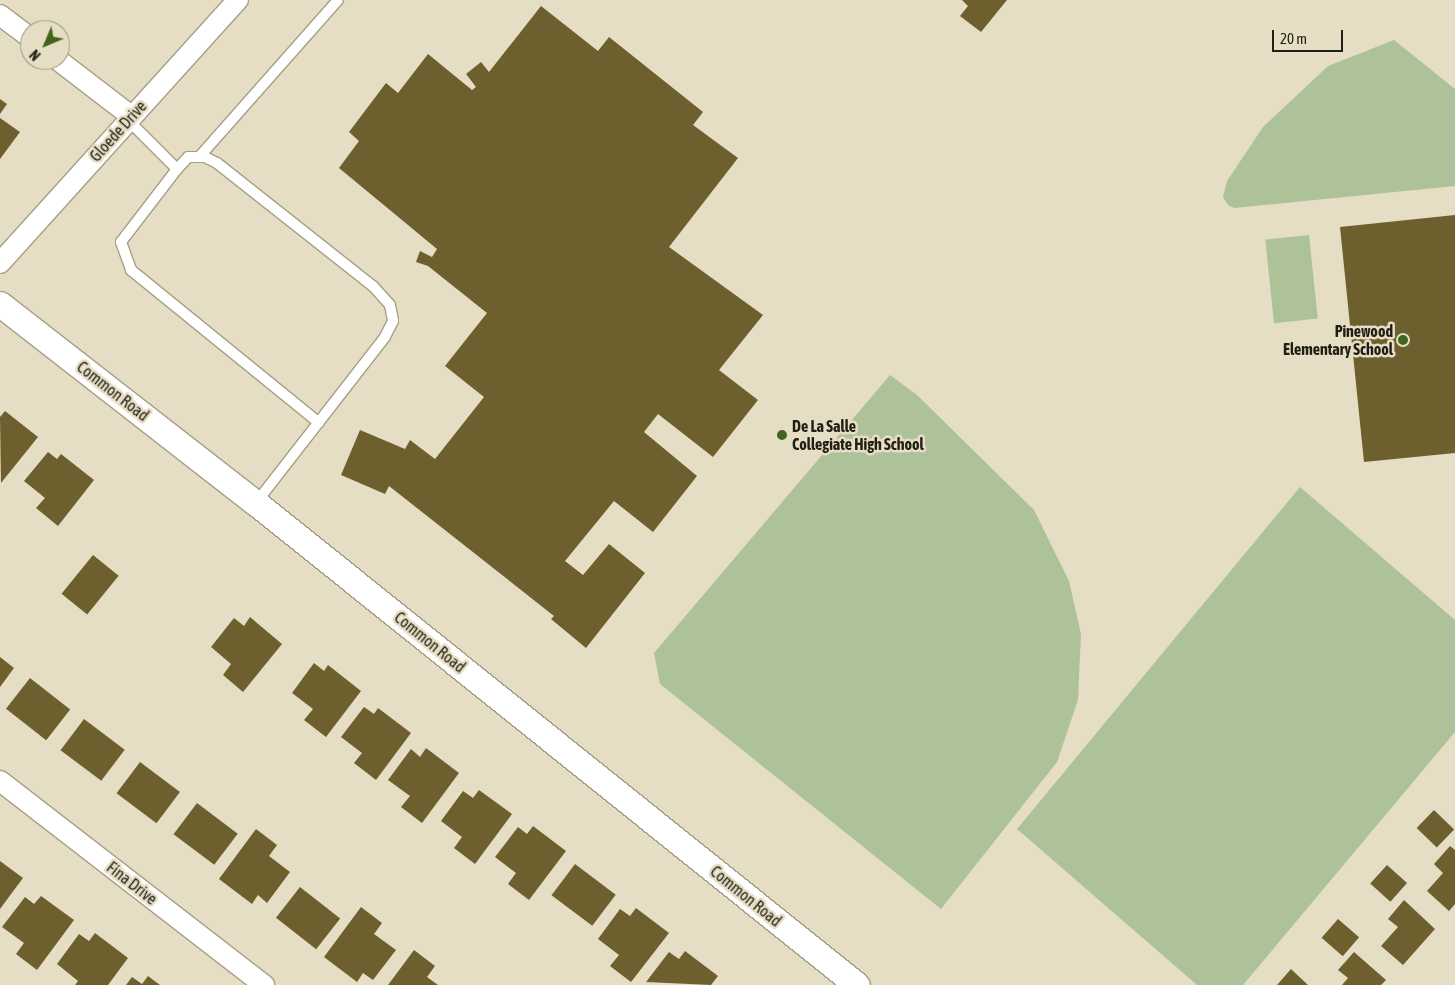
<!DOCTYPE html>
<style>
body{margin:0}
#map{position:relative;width:1455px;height:985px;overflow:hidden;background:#e6dec4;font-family:"Asap Condensed",sans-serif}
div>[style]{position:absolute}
.green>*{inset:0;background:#adc299;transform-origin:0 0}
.building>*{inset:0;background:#6e5f2e;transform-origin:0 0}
.roads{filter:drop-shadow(1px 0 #a69f86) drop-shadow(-1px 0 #a69f86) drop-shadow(0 1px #a69f86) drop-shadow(0 -1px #a69f86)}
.service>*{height:10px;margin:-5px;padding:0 5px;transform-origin:5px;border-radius:5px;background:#fff}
.minor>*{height:20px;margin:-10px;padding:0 10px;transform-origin:10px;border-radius:10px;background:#fff}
.tertiary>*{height:25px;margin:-12.5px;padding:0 12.5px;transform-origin:12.5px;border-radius:12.5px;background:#fff}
.dots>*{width:14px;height:14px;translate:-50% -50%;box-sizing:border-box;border:2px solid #e6dec4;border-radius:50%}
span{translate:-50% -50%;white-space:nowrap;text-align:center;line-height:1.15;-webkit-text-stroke:5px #e6dec4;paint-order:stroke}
.street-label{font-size:16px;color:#211e15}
.poi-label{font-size:16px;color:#211e15;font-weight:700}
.right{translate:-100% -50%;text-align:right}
.left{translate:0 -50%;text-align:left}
.north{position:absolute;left:20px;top:20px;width:50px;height:50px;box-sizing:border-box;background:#e6dec4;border:1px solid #97917e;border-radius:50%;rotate:225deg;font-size:14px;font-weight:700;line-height:20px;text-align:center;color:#211e15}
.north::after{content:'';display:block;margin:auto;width:18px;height:22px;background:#42651d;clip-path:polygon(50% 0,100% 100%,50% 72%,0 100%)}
.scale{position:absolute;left:1272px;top:30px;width:71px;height:22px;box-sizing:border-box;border:2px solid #211e15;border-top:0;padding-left:6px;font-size:15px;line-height:18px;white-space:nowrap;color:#211e15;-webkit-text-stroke:4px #e6dec4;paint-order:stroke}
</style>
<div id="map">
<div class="green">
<div style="clip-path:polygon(1394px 40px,1455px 89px,1455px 186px,1234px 208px,1228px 205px,1223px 197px,1227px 181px,1263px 127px,1328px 66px)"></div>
<div style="left:1309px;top:235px;width:84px;height:44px;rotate:84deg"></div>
<div style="clip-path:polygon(890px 375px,917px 395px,1034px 510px,1069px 581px,1081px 634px,1078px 700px,1057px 762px,941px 909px,660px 684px,654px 653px)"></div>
<div style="clip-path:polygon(1300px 487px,1455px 620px,1455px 732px,1243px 985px,1197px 985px,1017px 829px)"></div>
</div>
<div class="building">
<div style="clip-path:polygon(962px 0,1007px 0,981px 32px,960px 16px,968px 6px)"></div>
<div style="clip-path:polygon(541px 6px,598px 51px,609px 37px,703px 112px,693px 125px,738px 158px,669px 247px,763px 315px,719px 370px,758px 400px,713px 457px,658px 414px,644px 432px,697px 476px,653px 532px,614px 501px,565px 561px,583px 575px,609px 544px,645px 573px,586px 648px,551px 619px,554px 616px,389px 486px,385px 494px,341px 475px,360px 430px,405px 449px,410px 440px,435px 459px,484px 397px,445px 366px,487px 313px,428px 266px,416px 262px,420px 251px,432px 257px,437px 249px,339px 168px,359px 141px,349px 132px,386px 83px,398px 93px,428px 54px,472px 90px,476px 87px,466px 74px,481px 62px,489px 72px)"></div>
<div style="clip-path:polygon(0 99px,7px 104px,0 114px)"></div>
<div style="clip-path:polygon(0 118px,20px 132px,0 159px)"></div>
<div style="clip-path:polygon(1455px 215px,1455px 453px,1364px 462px,1340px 227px)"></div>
<div style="clip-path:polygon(5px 411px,38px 437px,1px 483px,0 417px)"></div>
<div style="clip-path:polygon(48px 452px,57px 459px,61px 454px,94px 480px,58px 526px,36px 508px,45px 498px,24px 481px)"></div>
<div style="left:93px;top:555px;width:33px;height:50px;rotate:39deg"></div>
<div style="clip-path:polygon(250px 617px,282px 644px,243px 692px,223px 675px,231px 664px,211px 647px,234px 618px,244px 626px)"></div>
<div style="clip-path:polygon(0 657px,14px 668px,0 687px)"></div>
<div style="clip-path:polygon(314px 663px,324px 671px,328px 665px,361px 691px,326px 737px,304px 720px,313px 709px,292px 693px)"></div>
<div style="left:30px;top:678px;width:51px;height:39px;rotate:38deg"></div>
<div style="clip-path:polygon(364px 707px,374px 714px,378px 708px,411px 733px,376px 780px,354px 763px,362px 753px,341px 737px)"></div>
<div style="left:84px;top:719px;width:51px;height:39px;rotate:37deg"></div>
<div style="clip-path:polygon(426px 748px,459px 773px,422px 823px,401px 807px,410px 796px,388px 780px,411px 749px,420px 757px)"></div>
<div style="left:140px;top:762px;width:50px;height:39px;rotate:37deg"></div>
<div style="clip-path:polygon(479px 790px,512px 814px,475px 864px,454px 848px,462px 837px,441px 821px,463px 791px,473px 798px)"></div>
<div style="left:197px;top:803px;width:51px;height:39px;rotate:37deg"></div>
<div style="left:1434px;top:810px;width:28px;height:25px;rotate:44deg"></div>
<div style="clip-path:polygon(533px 826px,566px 851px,529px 900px,508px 884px,516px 873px,495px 857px,518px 827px,527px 834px)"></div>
<div style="clip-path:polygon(256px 829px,277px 845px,269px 856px,290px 872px,267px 903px,258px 895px,252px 904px,219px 879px)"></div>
<div style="clip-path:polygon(1450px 846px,1455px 850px,1455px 904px,1449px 911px,1427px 891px,1443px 873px,1434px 864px)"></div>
<div style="clip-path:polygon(0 861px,23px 878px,0 909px)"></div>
<div style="left:575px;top:864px;width:51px;height:39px;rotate:37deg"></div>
<div style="left:1387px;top:865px;width:27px;height:25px;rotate:42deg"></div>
<div style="left:300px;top:887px;width:51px;height:39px;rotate:38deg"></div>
<div style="clip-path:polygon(41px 896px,74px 920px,37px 970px,16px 954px,24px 943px,2px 927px,25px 897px,34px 904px)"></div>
<div style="clip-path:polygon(1404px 900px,1435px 929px,1403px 965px,1381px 946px,1398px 927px,1388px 919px)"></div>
<div style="clip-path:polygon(361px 907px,382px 923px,374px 934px,396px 950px,373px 980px,363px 973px,357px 982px,324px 957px)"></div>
<div style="clip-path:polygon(636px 908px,669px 933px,631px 982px,610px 966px,619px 955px,598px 939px,620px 909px,630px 916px)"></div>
<div style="left:1338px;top:919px;width:28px;height:25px;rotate:41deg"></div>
<div style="clip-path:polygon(95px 933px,128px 958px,108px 985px,75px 985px,78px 981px,57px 964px,79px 934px,89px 941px)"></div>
<div style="clip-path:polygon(414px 950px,435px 966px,427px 977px,438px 985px,388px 985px)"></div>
<div style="clip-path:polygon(685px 951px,718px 976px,711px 985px,646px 982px,669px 952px,679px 959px)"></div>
<div style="clip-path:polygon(1354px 952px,1386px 980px,1381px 985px,1342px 985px,1348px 978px,1338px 970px)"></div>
<div style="clip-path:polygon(1291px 969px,1308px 985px,1277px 985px)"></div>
<div style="clip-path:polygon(148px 976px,160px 985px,126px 985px,132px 977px,142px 984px)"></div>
</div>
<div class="roads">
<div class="service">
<div style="left:127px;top:119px;width:71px;rotate:45deg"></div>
<div style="left:177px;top:169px;width:16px;rotate:-47deg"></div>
<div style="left:188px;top:157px;width:17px"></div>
<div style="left:205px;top:157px;width:13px;rotate:27deg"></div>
<div style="left:217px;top:163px;width:199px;rotate:38.3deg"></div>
<div style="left:373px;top:286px;width:25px;rotate:48deg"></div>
<div style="left:390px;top:305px;width:16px;rotate:79deg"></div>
<div style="left:393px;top:321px;width:18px;rotate:117deg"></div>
<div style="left:385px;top:337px;width:210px;rotate:127.9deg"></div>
<div style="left:200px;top:156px;width:208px;rotate:-48.5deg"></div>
<div style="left:177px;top:169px;width:92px;rotate:127.5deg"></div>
<div style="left:121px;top:242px;width:30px;rotate:70deg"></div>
<div style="left:131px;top:270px;width:242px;rotate:39.1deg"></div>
</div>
<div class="minor">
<div style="left:0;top:15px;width:38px;rotate:37deg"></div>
<div style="left:58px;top:60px;width:92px;rotate:37.5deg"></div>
<div style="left:0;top:263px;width:355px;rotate:-47.9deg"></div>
<div style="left:0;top:781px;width:334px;rotate:37.7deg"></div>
</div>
<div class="tertiary">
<div style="left:0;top:304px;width:324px;rotate:37.9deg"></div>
<div style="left:256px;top:503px;width:770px;rotate:38.73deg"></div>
</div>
</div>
<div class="dots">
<div style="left:1403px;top:340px;background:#42651d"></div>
<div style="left:782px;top:435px;background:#42651d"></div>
</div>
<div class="street-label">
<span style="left:118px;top:131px;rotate:-48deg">Gloede Drive</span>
<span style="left:113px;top:391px;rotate:38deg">Common Road</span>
<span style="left:430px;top:642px;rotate:39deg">Common Road</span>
<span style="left:132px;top:883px;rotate:38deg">Fina Drive</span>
<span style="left:746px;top:896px;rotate:39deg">Common Road</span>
</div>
<div class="poi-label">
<span class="right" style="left:1393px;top:340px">Pinewood<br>Elementary School</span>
<span class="left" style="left:792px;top:435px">De La Salle<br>Collegiate High School</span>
</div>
<div class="north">N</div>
<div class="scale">20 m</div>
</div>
